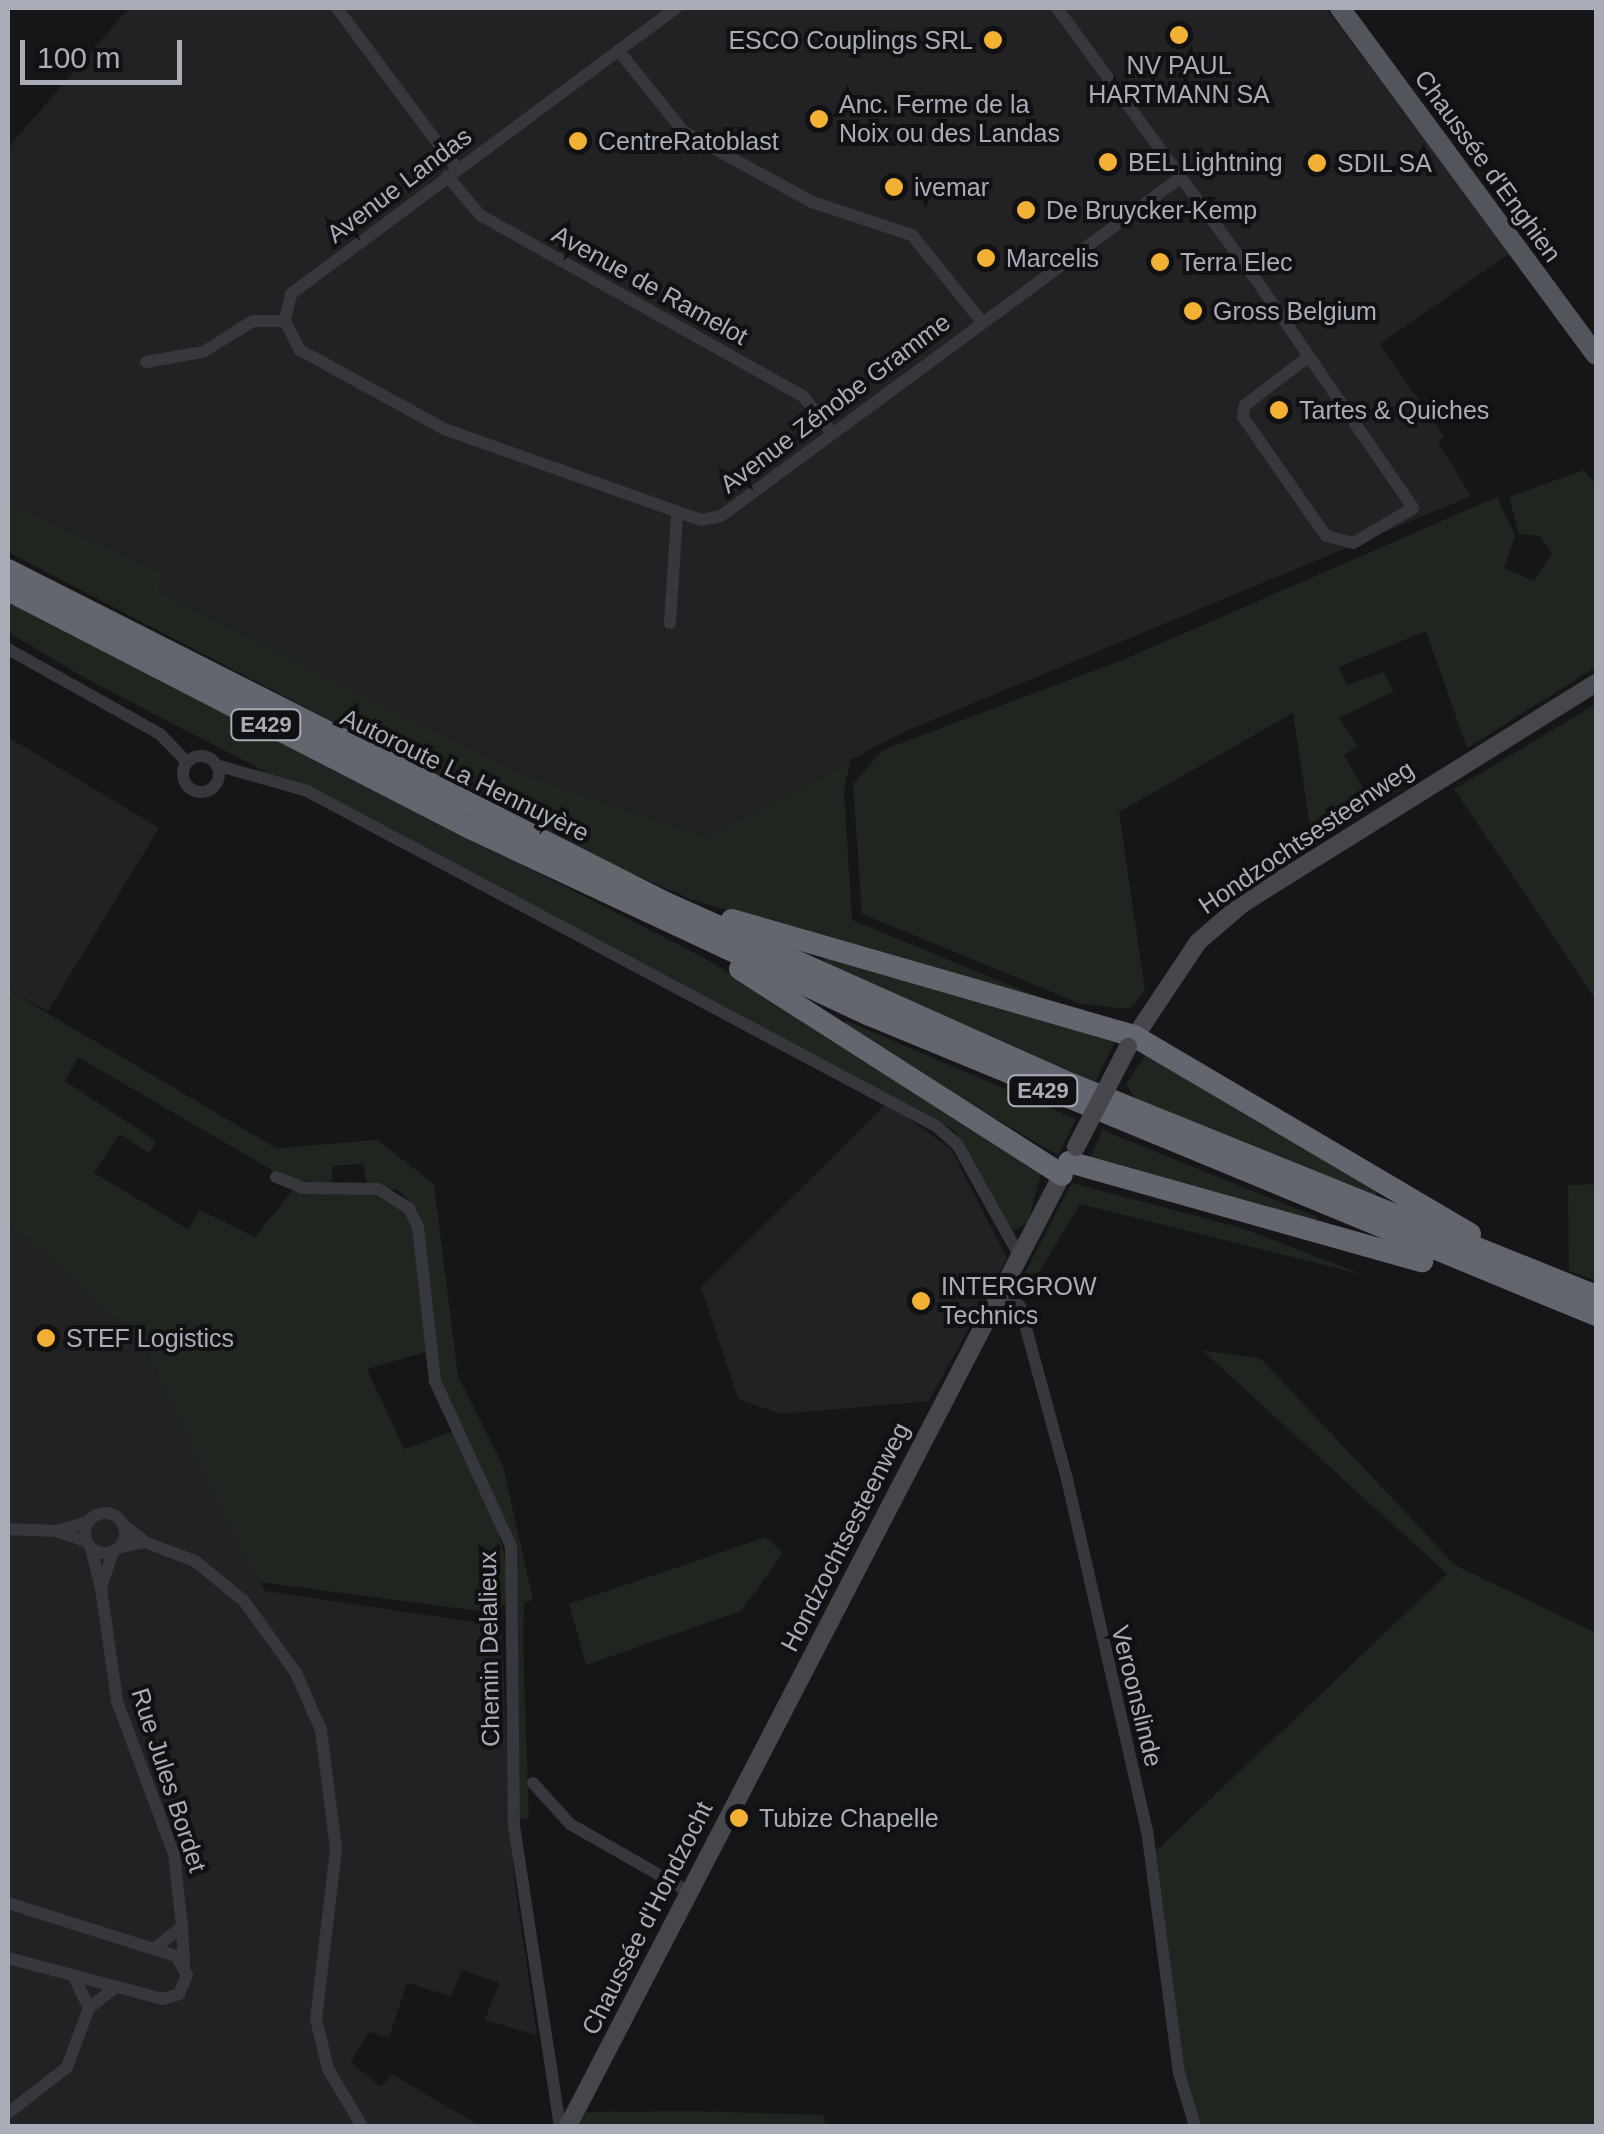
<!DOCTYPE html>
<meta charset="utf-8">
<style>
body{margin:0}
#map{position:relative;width:1604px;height:2134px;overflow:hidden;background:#161618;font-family:Arial,sans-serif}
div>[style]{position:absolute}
.built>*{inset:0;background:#222225}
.green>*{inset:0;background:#1e261f}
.minor>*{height:12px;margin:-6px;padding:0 6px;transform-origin:6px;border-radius:6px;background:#37383d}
.minor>.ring{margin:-6px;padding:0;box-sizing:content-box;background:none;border:12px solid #37383d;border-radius:50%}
.secondary>*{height:18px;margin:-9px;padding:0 9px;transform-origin:9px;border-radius:9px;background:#45474d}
.primary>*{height:20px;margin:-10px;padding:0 10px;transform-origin:10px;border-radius:10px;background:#53555c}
.motorway>*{height:22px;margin:-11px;padding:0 11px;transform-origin:11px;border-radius:11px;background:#63666e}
.secondary-bridge>*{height:18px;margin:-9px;padding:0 9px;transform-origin:9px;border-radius:9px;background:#45474d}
.dots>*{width:28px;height:28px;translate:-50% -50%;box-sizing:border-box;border:5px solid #111113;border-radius:50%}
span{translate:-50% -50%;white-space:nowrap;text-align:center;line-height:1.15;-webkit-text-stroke:8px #111113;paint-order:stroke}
.shield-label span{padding:2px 8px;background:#111113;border:2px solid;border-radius:8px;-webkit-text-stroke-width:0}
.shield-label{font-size:22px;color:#a8adb8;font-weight:700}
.poi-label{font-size:25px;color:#a8adb8}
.right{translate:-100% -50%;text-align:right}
.left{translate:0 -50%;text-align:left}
.street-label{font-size:25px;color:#a8adb8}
.frame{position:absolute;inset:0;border:10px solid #a8adb8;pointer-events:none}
.scale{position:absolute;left:20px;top:40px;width:162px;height:45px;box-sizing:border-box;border:5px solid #a8adb8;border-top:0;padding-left:12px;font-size:30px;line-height:35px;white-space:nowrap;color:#a8adb8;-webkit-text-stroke:8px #111113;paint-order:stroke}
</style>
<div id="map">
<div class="built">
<div style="clip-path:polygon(129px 8px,1326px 8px,1510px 253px,1380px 344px,1444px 437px,1438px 442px,1471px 496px,897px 735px,708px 837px,510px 769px,158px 590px,164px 574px,8px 503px,8px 148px)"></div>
<div style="clip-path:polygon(8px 737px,159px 828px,48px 1011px,8px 990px)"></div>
<div style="clip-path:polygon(887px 1103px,951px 1149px,1007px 1258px,929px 1401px,781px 1414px,738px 1399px,701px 1287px)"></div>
<div style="clip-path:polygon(8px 1222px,142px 1344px,265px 1591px,501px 1626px,514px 1879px,537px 2035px,485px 2020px,499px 1983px,462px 1970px,451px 1996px,407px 1983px,389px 2038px,369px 2032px,351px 2062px,381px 2087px,392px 2074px,480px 2126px,8px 2126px)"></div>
</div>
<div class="green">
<div style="clip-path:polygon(1584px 470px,1596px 484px,1596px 667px,1467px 748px,1426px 631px,1339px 667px,1347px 685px,1383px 672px,1394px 691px,1339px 718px,1358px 746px,1344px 755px,1365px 791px,1395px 776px,1403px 788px,1313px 846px,1293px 713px,1119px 812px,1145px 990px,1130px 1009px,1081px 1004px,862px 914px,853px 784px,883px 750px,1120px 661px,1497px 497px,1515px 536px,1504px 568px,1534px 581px,1552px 553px,1540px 536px,1519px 534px,1509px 497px)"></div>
<div style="clip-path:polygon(8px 503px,165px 574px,158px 590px,510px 769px,708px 837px,851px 760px,844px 790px,852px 920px,1102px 1023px,690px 899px,575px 848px,8px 552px)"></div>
<div style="clip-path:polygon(8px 602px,701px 956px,1042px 1169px,1028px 1222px,1011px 1232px,954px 1130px,85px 678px,8px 632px)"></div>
<div style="clip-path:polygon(1596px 704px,1596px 1000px,1454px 789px)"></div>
<div style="clip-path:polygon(827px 955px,1116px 1039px,1094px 1084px,823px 962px)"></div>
<div style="clip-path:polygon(8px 990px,276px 1148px,377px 1140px,434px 1184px,458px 1376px,503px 1466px,533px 1600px,524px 1603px,523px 1640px,529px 1819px,518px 1818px,509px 1527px,440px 1389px,417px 1209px,398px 1190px,367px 1185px,363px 1164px,333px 1166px,331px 1186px,284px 1177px,78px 1057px,65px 1081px,156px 1141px,149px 1153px,120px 1134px,94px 1173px,188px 1229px,200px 1210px,255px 1237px,292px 1191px,376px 1195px,404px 1211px,417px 1238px,426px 1352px,367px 1369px,404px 1449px,451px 1432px,495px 1512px,507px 1572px,505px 1604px,494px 1613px,259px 1582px,142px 1344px,8px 1222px)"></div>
<div style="clip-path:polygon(847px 1021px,1076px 1119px,1058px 1155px,839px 1027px)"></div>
<div style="clip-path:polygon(1146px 1054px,1378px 1189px,1375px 1197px,1137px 1101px,1126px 1084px)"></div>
<div style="clip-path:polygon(1102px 1130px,1317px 1217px,1315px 1224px,1091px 1158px)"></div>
<div style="clip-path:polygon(1072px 1183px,1245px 1229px,1364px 1275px,1080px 1204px,1024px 1297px,1019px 1284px)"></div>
<div style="clip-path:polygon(1596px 1184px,1596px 1281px,1569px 1271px,1568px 1185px)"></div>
<div style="clip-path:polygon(1202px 1350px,1261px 1359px,1455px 1565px,1596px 1633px,1596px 2126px,1201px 2126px,1186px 2080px,1156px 1851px,1447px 1574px)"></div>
<div style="clip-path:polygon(766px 1537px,783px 1553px,741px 1611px,586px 1665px,569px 1604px)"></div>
<div style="clip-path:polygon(692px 2111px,823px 2115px,826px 2126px,579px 2126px,586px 2112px)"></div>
</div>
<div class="minor">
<div style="left:337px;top:8px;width:201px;rotate:53.3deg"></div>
<div style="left:676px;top:8px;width:480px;rotate:143.4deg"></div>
<div style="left:291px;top:294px;width:28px;rotate:103deg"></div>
<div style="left:285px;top:321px;width:33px;rotate:63deg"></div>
<div style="left:300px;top:350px;width:164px;rotate:28.7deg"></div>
<div style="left:444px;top:429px;width:273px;rotate:19.5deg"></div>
<div style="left:701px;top:520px;width:20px;rotate:-11deg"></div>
<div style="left:721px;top:516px;width:570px;rotate:-36.37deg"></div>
<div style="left:1057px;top:8px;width:351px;rotate:53.8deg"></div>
<div style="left:1264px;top:291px;width:263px;rotate:55.5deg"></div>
<div style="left:1413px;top:508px;width:69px;rotate:149.7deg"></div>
<div style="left:1353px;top:543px;width:28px;rotate:-165deg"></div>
<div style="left:1326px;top:536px;width:145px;rotate:-124.9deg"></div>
<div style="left:1243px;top:417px;width:12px;rotate:-81deg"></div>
<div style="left:1245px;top:405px;width:78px;rotate:-37.2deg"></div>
<div style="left:618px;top:50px;width:105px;rotate:51.2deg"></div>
<div style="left:684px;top:132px;width:146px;rotate:28.7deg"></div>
<div style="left:812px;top:202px;width:105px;rotate:18.3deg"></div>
<div style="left:912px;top:235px;width:112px;rotate:51.2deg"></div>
<div style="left:447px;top:176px;width:51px;rotate:49.8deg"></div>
<div style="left:480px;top:215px;width:370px;rotate:29.3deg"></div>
<div style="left:803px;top:396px;width:46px;rotate:52.1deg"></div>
<div style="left:146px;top:362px;width:58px;rotate:-10deg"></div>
<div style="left:203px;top:352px;width:59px;rotate:-31.8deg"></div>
<div style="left:253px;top:321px;width:32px"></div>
<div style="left:670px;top:623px;width:109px;rotate:-86.3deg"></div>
<div style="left:8px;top:649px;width:174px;rotate:29.2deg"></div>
<div style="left:160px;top:734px;width:39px;rotate:46deg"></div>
<div class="ring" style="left:183px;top:756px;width:24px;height:24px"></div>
<div style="left:216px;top:765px;width:95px;rotate:15.9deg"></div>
<div style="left:307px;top:791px;width:713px;rotate:28.04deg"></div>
<div style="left:936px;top:1126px;width:28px;rotate:41deg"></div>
<div style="left:957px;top:1144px;width:127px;rotate:60.8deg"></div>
<div style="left:276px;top:1177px;width:29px;rotate:22deg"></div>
<div style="left:303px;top:1188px;width:75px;rotate:0.8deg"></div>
<div style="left:378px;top:1189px;width:36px;rotate:32deg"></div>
<div style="left:409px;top:1208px;width:21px;rotate:65deg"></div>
<div style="left:418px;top:1227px;width:155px;rotate:83.7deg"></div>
<div style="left:435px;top:1381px;width:182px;rotate:65.3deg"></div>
<div style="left:511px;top:1546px;width:280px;rotate:89.4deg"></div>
<div style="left:514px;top:1826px;width:304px;rotate:81.3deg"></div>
<div style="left:1002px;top:1287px;width:26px;rotate:47deg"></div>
<div style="left:1020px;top:1306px;width:179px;rotate:74.8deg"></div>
<div style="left:1067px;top:1479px;width:360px;rotate:77.2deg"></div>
<div style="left:1147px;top:1830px;width:245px;rotate:82.5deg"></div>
<div style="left:1179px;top:2073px;width:55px;rotate:73.2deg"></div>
<div class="ring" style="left:85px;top:1513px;width:28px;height:28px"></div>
<div style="left:8px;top:1529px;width:48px;rotate:2.4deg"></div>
<div style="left:86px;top:1541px;width:32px;rotate:-162deg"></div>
<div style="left:56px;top:1531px;width:33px;rotate:-16deg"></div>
<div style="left:145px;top:1542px;width:53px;rotate:20.8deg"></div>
<div style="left:195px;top:1561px;width:63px;rotate:39.2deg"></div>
<div style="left:244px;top:1601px;width:89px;rotate:54.2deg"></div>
<div style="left:296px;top:1673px;width:62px;rotate:66.3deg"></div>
<div style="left:321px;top:1730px;width:120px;rotate:82.8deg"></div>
<div style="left:336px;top:1849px;width:171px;rotate:96.7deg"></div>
<div style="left:316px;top:2019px;width:51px;rotate:76.5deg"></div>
<div style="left:328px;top:2069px;width:66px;rotate:59.2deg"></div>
<div style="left:120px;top:1547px;width:25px;rotate:-11deg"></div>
<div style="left:145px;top:1542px;width:28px;rotate:-141deg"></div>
<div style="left:91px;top:1548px;width:41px;rotate:76deg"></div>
<div style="left:101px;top:1588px;width:38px;rotate:-72deg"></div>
<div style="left:101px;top:1588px;width:114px;rotate:81.9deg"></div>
<div style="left:117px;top:1701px;width:163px;rotate:69.6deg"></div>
<div style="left:174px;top:1854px;width:72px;rotate:83.7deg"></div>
<div style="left:533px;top:1783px;width:55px;rotate:47.9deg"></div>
<div style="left:570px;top:1824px;width:137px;rotate:29.7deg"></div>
<div style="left:8px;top:1903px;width:176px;rotate:17.5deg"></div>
<div style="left:176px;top:1956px;width:22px;rotate:60deg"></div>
<div style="left:187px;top:1975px;width:21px;rotate:113deg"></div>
<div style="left:179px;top:1994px;width:17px;rotate:163deg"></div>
<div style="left:163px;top:1999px;width:160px;rotate:-165.2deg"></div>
<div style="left:154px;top:1949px;width:36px;rotate:-39deg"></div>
<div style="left:182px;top:1926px;width:38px;rotate:87deg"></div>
<div style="left:73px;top:1975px;width:37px;rotate:64deg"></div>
<div style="left:89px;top:2008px;width:34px;rotate:-38deg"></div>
<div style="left:8px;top:2113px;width:75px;rotate:-37.9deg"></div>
<div style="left:67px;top:2067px;width:63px;rotate:-69.6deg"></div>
</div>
<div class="secondary">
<div style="left:1128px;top:1047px;width:126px;rotate:-56.3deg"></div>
<div style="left:1198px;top:942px;width:58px;rotate:-40.8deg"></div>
<div style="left:1242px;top:904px;width:417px;rotate:-32deg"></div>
<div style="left:568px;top:2126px;width:1083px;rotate:-62.56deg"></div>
</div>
<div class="primary">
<div style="left:1340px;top:8px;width:431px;rotate:53.6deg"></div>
</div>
<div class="motorway">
<div style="left:8px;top:570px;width:737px;rotate:26.84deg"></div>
<div style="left:666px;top:903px;width:444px;rotate:24.1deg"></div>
<div style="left:1071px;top:1084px;width:566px;rotate:21.99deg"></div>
<div style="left:8px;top:590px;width:517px;rotate:27.26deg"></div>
<div style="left:468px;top:827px;width:444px;rotate:25.1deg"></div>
<div style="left:870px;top:1015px;width:786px;rotate:22.45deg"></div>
<div style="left:732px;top:920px;width:418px;rotate:16.1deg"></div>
<div style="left:1134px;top:1036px;width:390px;rotate:30.5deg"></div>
<div style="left:740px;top:969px;width:382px;rotate:32.6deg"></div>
<div style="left:1069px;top:1162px;width:367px;rotate:15.7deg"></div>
</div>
<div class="secondary-bridge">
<div style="left:1076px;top:1147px;width:113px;rotate:-62.5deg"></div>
</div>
<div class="dots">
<div style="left:1179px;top:35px;background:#f2b134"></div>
<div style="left:993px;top:40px;background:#f2b134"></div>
<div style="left:819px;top:119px;background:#f2b134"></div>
<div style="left:578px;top:141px;background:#f2b134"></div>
<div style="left:1108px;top:162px;background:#f2b134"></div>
<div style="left:1317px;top:163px;background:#f2b134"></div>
<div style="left:894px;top:187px;background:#f2b134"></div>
<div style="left:1026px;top:210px;background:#f2b134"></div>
<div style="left:986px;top:258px;background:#f2b134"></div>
<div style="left:1160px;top:262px;background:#f2b134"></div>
<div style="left:1193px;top:311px;background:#f2b134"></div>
<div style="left:1279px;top:410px;background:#f2b134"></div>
<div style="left:921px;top:1301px;background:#f2b134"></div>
<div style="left:46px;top:1338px;background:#f2b134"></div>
<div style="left:739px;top:1818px;background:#f2b134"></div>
</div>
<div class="shield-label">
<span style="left:266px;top:725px">E429</span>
<span style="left:1043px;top:1091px">E429</span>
</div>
<div class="poi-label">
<span class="right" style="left:973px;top:40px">ESCO Couplings SRL</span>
<span style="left:1179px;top:80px">NV PAUL<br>HARTMANN SA</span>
<span class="left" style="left:839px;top:119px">Anc. Ferme de la<br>Noix ou des Landas</span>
<span class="left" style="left:598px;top:141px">CentreRatoblast</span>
<span class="left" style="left:1128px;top:162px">BEL Lightning</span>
<span class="left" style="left:1337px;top:163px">SDIL SA</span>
<span class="left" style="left:914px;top:187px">ivemar</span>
<span class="left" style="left:1046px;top:210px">De Bruycker-Kemp</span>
<span class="left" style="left:1006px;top:258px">Marcelis</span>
<span class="left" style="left:1180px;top:262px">Terra Elec</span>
<span class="left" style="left:1213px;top:311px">Gross Belgium</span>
<span class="left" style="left:1299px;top:410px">Tartes &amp; Quiches</span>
<span class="left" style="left:941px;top:1301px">INTERGROW<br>Technics</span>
<span class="left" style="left:66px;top:1338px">STEF Logistics</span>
<span class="left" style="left:759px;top:1818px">Tubize Chapelle</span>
</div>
<div class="street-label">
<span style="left:1488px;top:166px;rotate:54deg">Chaussée d'Enghien</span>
<span style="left:399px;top:185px;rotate:-37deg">Avenue Landas</span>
<span style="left:650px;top:285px;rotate:29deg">Avenue de Ramelot</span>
<span style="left:835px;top:403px;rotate:-37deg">Avenue Zénobe Gramme</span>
<span style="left:465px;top:775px;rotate:26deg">Autoroute La Hennuyère</span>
<span style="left:1306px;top:837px;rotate:-34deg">Hondzochtsesteenweg</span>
<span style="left:845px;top:1537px;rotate:-63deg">Hondzochtsesteenweg</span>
<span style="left:489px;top:1649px;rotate:-91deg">Chemin Delalieux</span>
<span style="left:1137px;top:1696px;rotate:76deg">Veroonslinde</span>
<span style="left:169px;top:1780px;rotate:72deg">Rue Jules Bordet</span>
<span style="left:647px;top:1918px;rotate:-63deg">Chaussée d'Hondzocht</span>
</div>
<div class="frame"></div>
<div class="scale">100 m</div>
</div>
